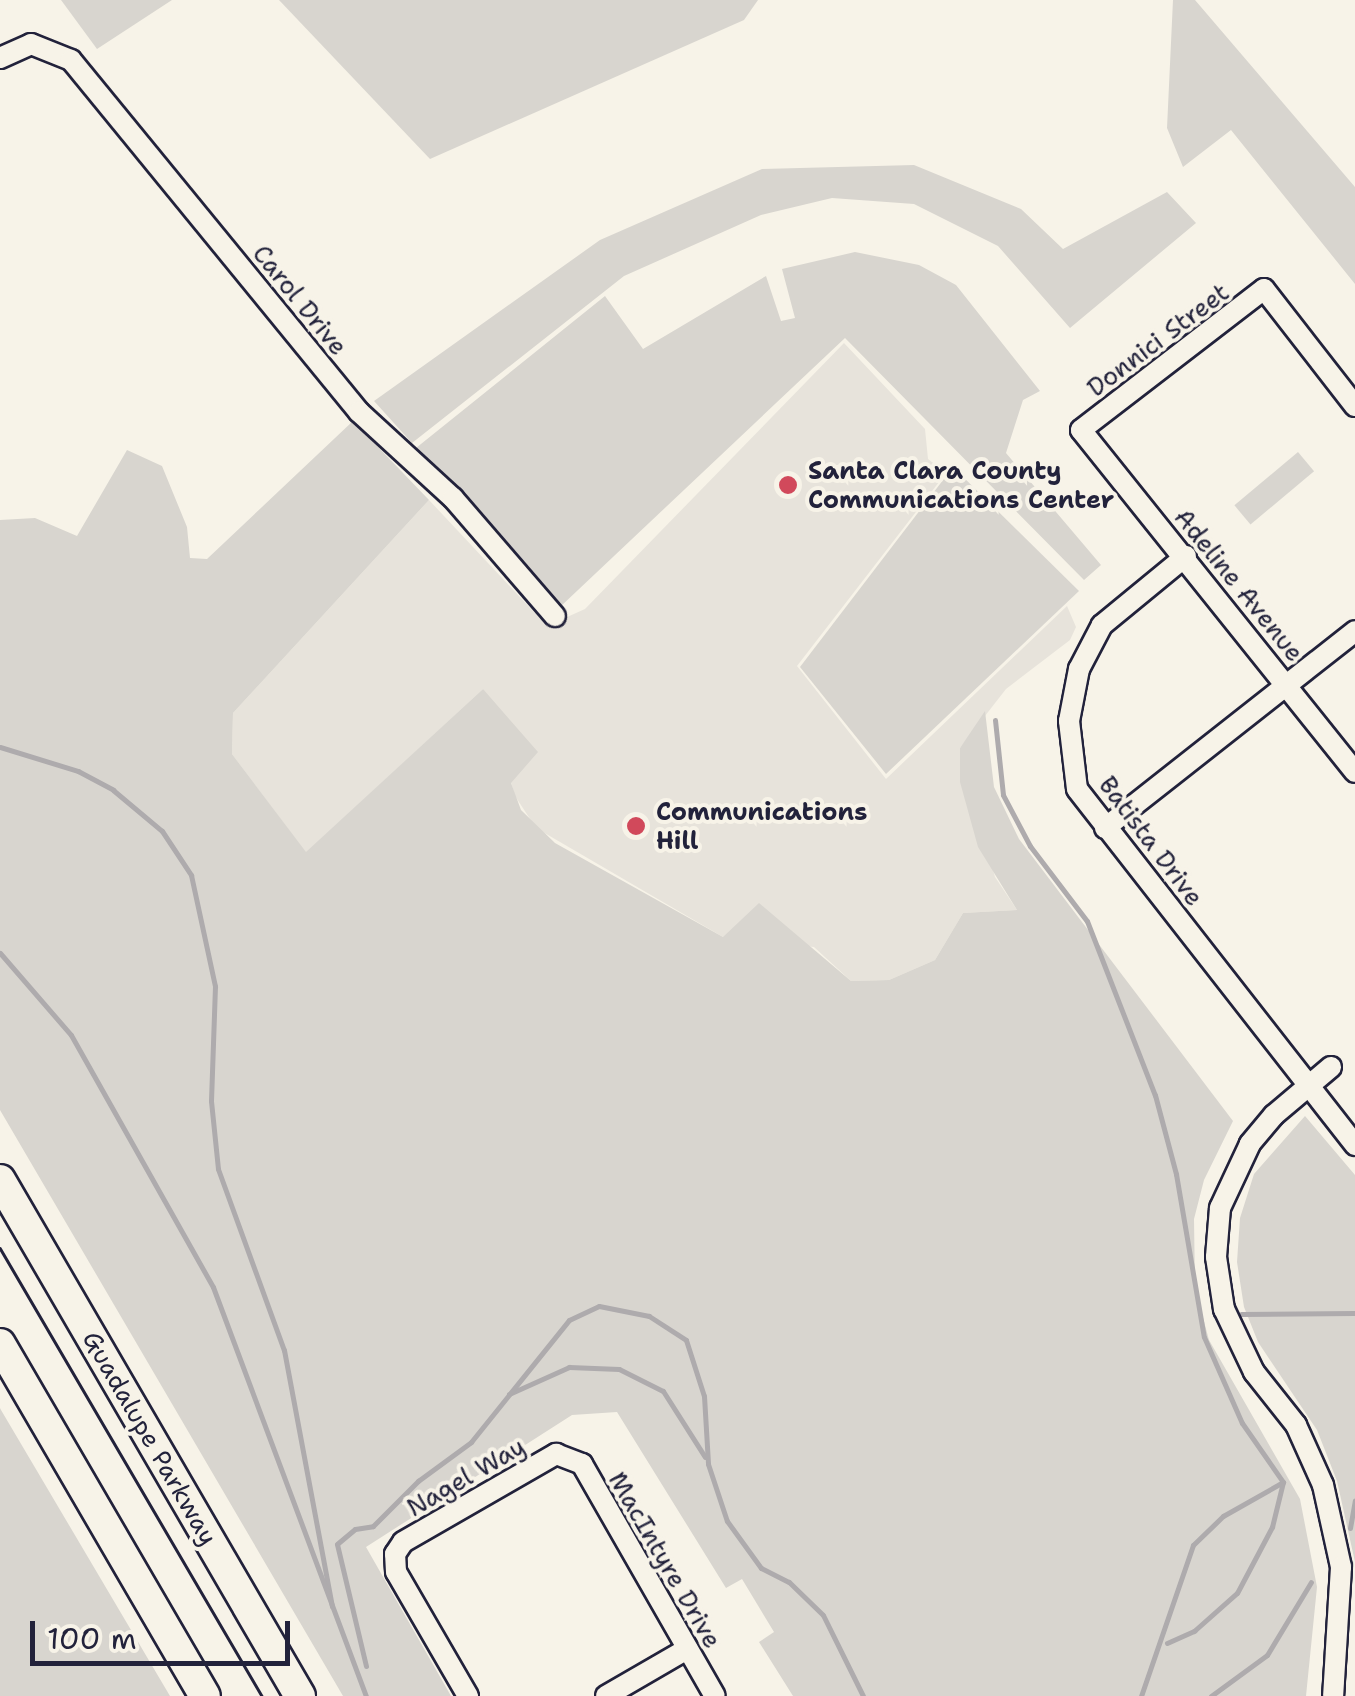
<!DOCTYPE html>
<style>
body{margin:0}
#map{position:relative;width:1355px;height:1696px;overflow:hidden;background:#f7f3e8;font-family:"Shantell Sans",sans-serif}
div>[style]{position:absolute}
.built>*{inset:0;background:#e7e3db}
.green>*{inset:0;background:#d8d5cf;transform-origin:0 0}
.stream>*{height:5px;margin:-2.5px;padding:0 2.5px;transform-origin:2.5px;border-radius:2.5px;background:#aeabad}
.roads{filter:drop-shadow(2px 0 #22223b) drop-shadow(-2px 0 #22223b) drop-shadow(0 2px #22223b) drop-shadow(0 -2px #22223b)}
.minor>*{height:20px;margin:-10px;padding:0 10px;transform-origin:10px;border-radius:10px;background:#f7f3e8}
.highway>*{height:30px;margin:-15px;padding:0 15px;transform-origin:15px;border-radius:15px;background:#f7f3e8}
.tram>*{height:2.5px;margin:-1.25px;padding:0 1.25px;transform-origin:1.25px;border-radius:1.25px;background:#22223b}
.dots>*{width:28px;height:28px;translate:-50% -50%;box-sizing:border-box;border:5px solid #f7f3e8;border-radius:50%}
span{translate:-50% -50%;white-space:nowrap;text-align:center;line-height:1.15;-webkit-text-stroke:8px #f7f3e8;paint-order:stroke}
.street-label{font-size:25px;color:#22223b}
.poi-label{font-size:25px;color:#22223b;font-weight:700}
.left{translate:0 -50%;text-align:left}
.scale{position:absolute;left:30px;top:1621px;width:260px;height:45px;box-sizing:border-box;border:5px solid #22223b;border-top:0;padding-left:12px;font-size:30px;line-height:35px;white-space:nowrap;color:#22223b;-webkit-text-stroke:8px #f7f3e8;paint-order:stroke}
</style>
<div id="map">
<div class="built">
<div style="clip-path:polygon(844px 343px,925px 429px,928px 459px,946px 473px,797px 666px,886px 779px,1067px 606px,1076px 627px,1070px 640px,1006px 689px,960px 748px,995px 877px,1017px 910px,963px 913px,935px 960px,889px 980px,851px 981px,814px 947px,723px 937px,536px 828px,515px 796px,483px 689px,306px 853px,232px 754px,233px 713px,429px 500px,547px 626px,585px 609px)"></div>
</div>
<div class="green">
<div style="clip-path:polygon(61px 0,172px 0,97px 49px)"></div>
<div style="clip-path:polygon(279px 0,758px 0,744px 20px,430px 159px)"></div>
<div style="clip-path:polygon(1173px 0,1195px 0,1355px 187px,1355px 284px,1231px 130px,1183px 167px,1167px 128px)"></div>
<div style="clip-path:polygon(914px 165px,1021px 209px,1063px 249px,1167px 192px,1196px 223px,1070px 328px,998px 246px,914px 204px,832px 198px,761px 215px,624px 276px,412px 443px,374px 401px,600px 240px,762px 169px)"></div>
<div style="clip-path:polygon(855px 252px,919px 265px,956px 285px,1040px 391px,1023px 400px,1006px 453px,1101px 565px,1084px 580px,845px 338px,560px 607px,416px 448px,605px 296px,643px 349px,766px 276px,781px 321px,795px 318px,782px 269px)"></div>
<div style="clip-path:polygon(353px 421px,429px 500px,233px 713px,232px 754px,306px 852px,483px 689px,538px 752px,511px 783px,521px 810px,555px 843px,723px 937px,759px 903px,851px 981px,889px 980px,935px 960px,963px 913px,1017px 910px,978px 847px,960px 782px,960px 748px,985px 711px,994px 787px,1019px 839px,1233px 1121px,1204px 1180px,1194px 1219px,1195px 1288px,1209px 1340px,1300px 1499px,1317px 1587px,1306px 1696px,793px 1696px,759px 1642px,774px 1632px,742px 1579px,726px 1588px,617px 1412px,572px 1415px,366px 1547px,451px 1696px,343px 1696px,0 1110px,0 520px,35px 518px,77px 536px,127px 450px,162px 466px,187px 527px,190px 558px,207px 559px)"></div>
<div style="left:1298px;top:452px;width:25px;height:83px;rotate:50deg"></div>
<div style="clip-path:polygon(953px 467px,1079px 591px,886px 774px,800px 667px)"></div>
<div style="clip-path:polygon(1305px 1116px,1355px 1175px,1355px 1562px,1337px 1481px,1317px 1430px,1258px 1342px,1244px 1307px,1237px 1262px,1240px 1218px,1254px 1174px)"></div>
<div style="clip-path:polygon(0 1408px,1px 1410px,170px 1696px,0 1696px)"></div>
</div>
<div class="stream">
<div style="left:995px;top:720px;width:75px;rotate:83.9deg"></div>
<div style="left:1003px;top:795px;width:58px;rotate:62.1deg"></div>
<div style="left:1030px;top:846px;width:94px;rotate:52.8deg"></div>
<div style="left:1087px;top:921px;width:187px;rotate:68.7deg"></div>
<div style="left:1155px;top:1095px;width:82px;rotate:75.1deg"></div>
<div style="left:1176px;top:1174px;width:165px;rotate:80.3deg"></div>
<div style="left:1204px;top:1337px;width:94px;rotate:66.2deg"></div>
<div style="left:1242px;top:1423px;width:72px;rotate:55.2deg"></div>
<div style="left:0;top:747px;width:82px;rotate:17.1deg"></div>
<div style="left:78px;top:771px;width:40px;rotate:28deg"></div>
<div style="left:113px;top:790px;width:64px;rotate:39.9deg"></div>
<div style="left:162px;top:831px;width:53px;rotate:56.6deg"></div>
<div style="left:191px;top:875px;width:114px;rotate:77.8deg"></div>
<div style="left:215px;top:986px;width:115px;rotate:92deg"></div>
<div style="left:211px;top:1101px;width:68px;rotate:84.1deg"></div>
<div style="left:218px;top:1169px;width:193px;rotate:70deg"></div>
<div style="left:284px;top:1350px;width:261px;rotate:79.4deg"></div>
<div style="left:0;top:953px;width:108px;rotate:49.1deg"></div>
<div style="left:71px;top:1035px;width:289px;rotate:60.6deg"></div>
<div style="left:213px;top:1287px;width:437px;rotate:69.5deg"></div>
<div style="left:1241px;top:1314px;width:114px;rotate:-0.5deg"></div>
<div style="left:509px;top:1394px;width:66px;rotate:-24.2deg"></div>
<div style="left:569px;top:1367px;width:50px;rotate:2.3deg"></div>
<div style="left:619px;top:1369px;width:49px;rotate:26.6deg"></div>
<div style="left:663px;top:1391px;width:78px;rotate:57.5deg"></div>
<div style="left:1350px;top:1528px;width:28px;rotate:-80deg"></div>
<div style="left:1167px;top:1643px;width:30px;rotate:-24deg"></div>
<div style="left:1194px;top:1631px;width:57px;rotate:-41.5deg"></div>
<div style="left:1237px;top:1593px;width:75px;rotate:-62.1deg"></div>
<div style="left:1272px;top:1527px;width:46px;rotate:-76.3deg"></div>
<div style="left:366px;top:1666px;width:125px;rotate:-103.4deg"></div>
<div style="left:337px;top:1544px;width:23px;rotate:-40deg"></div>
<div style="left:355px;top:1529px;width:18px;rotate:-9deg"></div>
<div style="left:373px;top:1526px;width:64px;rotate:-45deg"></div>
<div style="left:418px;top:1481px;width:66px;rotate:-36.3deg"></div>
<div style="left:471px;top:1442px;width:156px;rotate:-51.2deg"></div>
<div style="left:569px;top:1320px;width:33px;rotate:-25deg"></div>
<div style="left:599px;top:1306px;width:51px;rotate:11.3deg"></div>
<div style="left:649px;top:1316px;width:44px;rotate:33deg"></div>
<div style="left:686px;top:1340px;width:59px;rotate:72.2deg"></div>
<div style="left:704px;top:1396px;width:68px;rotate:86.6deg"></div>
<div style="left:708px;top:1464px;width:60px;rotate:71.6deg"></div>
<div style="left:727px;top:1521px;width:58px;rotate:54.1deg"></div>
<div style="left:761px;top:1568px;width:31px;rotate:27deg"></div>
<div style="left:789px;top:1582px;width:47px;rotate:44.1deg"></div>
<div style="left:823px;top:1615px;width:90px;rotate:63.7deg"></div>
<div style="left:1141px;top:1696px;width:160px;rotate:-71deg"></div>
<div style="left:1193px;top:1545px;width:42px;rotate:-44deg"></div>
<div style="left:1223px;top:1516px;width:69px;rotate:-29.5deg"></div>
<div style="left:1211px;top:1696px;width:69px;rotate:-36.2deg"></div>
<div style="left:1267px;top:1655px;width:85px;rotate:-58.9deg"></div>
</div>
<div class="roads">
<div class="minor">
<div style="left:0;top:58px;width:34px;rotate:-24deg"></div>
<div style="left:31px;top:44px;width:43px;rotate:21.8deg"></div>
<div style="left:71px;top:60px;width:455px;rotate:50.7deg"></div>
<div style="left:359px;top:412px;width:127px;rotate:42.5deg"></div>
<div style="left:453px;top:498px;width:156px;rotate:49.2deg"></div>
<div style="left:1355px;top:406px;width:148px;rotate:-127.9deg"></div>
<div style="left:1264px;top:289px;width:231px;rotate:142.4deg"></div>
<div style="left:1081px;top:430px;width:438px;rotate:51.3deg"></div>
<div style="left:1186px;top:556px;width:109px;rotate:140.6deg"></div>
<div style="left:1102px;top:625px;width:50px;rotate:117.6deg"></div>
<div style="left:1079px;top:669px;width:53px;rotate:100.9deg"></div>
<div style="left:1069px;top:721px;width:68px;rotate:83.3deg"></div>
<div style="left:1077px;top:789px;width:452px;rotate:52deg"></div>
<div style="left:1105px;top:828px;width:318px;rotate:-38.2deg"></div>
<div style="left:1331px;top:1067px;width:75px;rotate:139.9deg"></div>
<div style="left:1274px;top:1115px;width:38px;rotate:130deg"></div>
<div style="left:1250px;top:1144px;width:71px;rotate:115.1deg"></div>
<div style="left:1220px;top:1208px;width:49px;rotate:94.7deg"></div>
<div style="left:1216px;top:1257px;width:53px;rotate:81.3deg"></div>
<div style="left:1224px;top:1309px;width:70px;rotate:64.5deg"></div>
<div style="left:1254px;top:1372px;width:68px;rotate:51.6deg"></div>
<div style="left:1296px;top:1425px;width:66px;rotate:65.8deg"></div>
<div style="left:1323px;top:1485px;width:84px;rotate:77.6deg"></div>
<div style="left:1341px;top:1567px;width:129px;rotate:93.5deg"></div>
<div style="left:468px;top:1696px;width:143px;rotate:-120.1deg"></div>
<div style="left:396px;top:1572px;width:18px;rotate:-93deg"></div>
<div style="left:395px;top:1554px;width:14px;rotate:-56deg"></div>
<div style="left:403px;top:1542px;width:177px;rotate:-29.9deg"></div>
<div style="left:556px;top:1454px;width:28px;rotate:21deg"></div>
<div style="left:582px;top:1464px;width:267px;rotate:60.2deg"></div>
<div style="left:606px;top:1696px;width:94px;rotate:-30.1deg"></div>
</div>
<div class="highway">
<div style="left:0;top:1180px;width:597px;rotate:59.83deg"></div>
<div style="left:0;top:1344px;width:407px;rotate:59.8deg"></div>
</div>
</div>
<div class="tram">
<div style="left:0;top:1248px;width:519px;rotate:59.68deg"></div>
</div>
<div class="dots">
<div style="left:788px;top:485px;background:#d1495b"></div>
<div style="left:636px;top:826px;background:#d1495b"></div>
</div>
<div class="street-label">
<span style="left:300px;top:300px;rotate:51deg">Carol Drive</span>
<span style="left:1158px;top:340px;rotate:-37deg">Donnici Street</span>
<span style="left:1239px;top:585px;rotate:51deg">Adeline Avenue</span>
<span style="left:1151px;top:841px;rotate:53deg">Batista Drive</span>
<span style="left:150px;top:1438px;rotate:60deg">Guadalupe Parkway</span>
<span style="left:466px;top:1477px;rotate:-30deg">Nagel Way</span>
<span style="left:665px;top:1560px;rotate:60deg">MacIntyre Drive</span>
</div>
<div class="poi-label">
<span class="left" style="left:808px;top:485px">Santa Clara County<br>Communications Center</span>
<span class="left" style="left:656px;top:826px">Communications<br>Hill</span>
</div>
<div class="scale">100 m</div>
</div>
